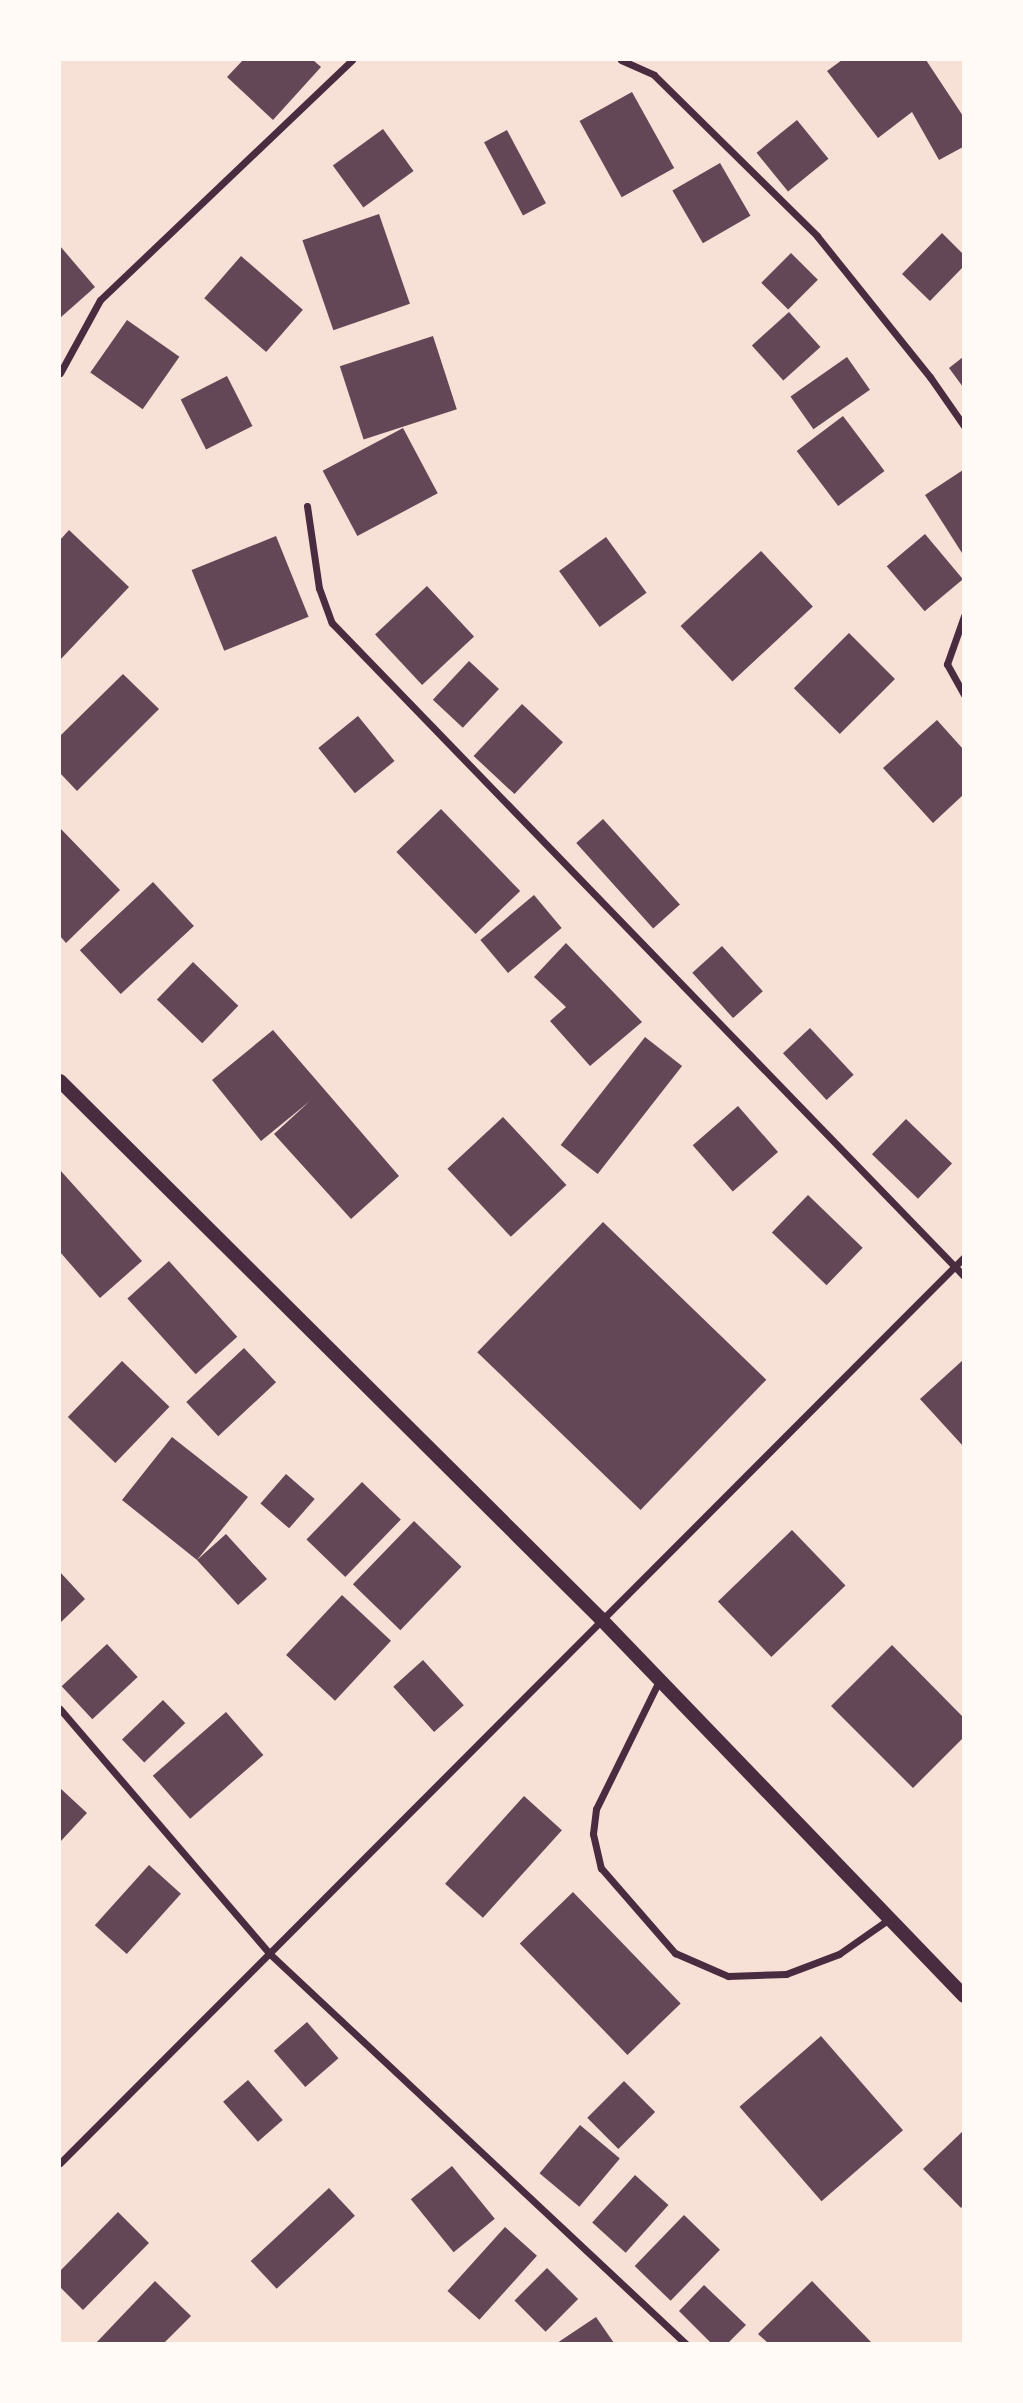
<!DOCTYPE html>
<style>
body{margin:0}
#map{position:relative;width:1023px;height:2403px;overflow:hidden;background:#f7e1d7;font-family:"Fira Sans Condensed",sans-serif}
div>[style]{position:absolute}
.building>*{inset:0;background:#644757;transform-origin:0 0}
.minor>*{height:7px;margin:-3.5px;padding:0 3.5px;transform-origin:3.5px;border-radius:3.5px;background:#4a2c40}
.secondary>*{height:14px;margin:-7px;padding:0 7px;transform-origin:7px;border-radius:7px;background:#4a2c40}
span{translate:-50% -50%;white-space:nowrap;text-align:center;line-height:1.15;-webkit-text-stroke:6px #fffaf5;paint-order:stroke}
.frame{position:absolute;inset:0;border:61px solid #fffaf5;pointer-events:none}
</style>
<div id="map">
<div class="building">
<div style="clip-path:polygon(243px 60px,313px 60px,321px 67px,273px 120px,227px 77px)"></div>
<div style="clip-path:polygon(842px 60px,926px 60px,963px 116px,963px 147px,939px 160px,912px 112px,878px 138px,827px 71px)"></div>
<div style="left:632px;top:92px;width:87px;height:60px;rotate:61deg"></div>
<div style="left:797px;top:120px;width:50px;height:52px;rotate:51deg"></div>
<div style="left:383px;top:129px;width:52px;height:62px;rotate:54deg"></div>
<div style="left:507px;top:130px;width:83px;height:26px;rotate:62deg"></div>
<div style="left:720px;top:163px;width:61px;height:55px;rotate:60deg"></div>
<div style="left:379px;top:214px;width:95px;height:81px;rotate:71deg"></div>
<div style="clip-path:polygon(942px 233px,963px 254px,963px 267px,930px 301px,902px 274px)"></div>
<div style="clip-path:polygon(60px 246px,95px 287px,60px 318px)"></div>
<div style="left:791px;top:253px;width:38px;height:42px;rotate:45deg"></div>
<div style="left:241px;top:256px;width:82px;height:56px;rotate:41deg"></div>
<div style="left:789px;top:312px;width:47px;height:50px;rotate:48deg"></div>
<div style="left:127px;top:320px;width:64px;height:64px;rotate:35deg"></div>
<div style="left:433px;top:336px;width:77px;height:98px;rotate:72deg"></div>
<div style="left:847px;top:357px;width:40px;height:69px;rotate:55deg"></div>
<div style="clip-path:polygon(963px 357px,963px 387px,949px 368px)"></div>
<div style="left:227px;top:376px;width:56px;height:52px;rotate:63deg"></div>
<div style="left:843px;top:416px;width:69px;height:58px;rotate:53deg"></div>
<div style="left:403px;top:428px;width:74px;height:91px;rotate:62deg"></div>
<div style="clip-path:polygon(963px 470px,963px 551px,962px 553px,925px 495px)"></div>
<div style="clip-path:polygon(69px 530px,129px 587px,60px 660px,60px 540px)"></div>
<div style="left:925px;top:534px;width:59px;height:50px;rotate:50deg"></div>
<div style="left:276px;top:536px;width:87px;height:91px;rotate:68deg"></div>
<div style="left:606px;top:537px;width:69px;height:58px;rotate:54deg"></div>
<div style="left:761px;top:551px;width:76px;height:110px;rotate:47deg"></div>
<div style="left:427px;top:586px;width:69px;height:71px;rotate:47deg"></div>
<div style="left:849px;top:633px;width:65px;height:78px;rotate:45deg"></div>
<div style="left:469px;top:661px;width:41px;height:53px;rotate:43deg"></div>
<div style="clip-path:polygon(123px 674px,159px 709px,77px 791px,60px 773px,60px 736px)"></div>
<div style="left:522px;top:704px;width:56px;height:71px;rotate:43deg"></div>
<div style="left:358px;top:716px;width:58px;height:51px;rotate:51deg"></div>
<div style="clip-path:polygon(937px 720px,963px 749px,963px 795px,933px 823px,883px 768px)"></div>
<div style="left:441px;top:809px;width:114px;height:62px;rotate:46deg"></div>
<div style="left:603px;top:819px;width:115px;height:36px;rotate:48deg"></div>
<div style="clip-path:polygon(60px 828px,120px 890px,66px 943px,60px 936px)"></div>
<div style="left:153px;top:882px;width:60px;height:100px;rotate:47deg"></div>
<div style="left:534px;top:895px;width:43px;height:70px;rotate:50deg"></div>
<div style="clip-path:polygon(566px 943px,642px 1022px,590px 1066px,550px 1021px,566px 1007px,534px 977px)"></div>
<div style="left:722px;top:946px;width:61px;height:40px;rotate:48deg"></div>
<div style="left:193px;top:962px;width:63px;height:52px;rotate:44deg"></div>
<div style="left:810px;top:1028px;width:64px;height:37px;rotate:47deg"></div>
<div style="clip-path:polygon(273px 1030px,399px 1176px,351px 1219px,274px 1134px,310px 1101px,261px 1141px,212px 1080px)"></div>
<div style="left:645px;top:1037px;width:47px;height:137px;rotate:38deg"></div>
<div style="left:738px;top:1106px;width:61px;height:60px;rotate:49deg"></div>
<div style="left:503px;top:1117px;width:93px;height:76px;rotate:47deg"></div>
<div style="left:906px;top:1119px;width:64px;height:49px;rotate:44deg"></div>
<div style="clip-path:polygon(60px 1170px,142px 1261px,100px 1298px,60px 1252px)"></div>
<div style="left:808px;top:1195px;width:76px;height:52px;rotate:44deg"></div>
<div style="left:603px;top:1222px;width:227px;height:181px;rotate:44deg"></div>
<div style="left:169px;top:1261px;width:102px;height:56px;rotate:48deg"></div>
<div style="left:244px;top:1348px;width:47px;height:79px;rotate:47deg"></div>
<div style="clip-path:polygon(963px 1360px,963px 1446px,920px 1399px)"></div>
<div style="left:122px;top:1361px;width:66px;height:78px;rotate:44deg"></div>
<div style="clip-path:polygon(172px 1437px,248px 1497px,197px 1560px,226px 1534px,267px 1579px,238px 1605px,197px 1560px,122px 1500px)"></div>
<div style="left:286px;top:1474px;width:38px;height:39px;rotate:41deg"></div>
<div style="left:362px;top:1482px;width:54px;height:80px;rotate:44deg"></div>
<div style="left:414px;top:1521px;width:66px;height:88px;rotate:44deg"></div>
<div style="left:792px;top:1530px;width:77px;height:103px;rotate:46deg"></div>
<div style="clip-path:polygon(60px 1572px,85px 1599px,60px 1623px)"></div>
<div style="left:342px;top:1595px;width:67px;height:82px;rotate:43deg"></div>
<div style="left:107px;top:1644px;width:45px;height:62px;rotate:47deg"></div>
<div style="clip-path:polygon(892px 1645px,963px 1717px,963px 1738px,913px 1788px,831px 1706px)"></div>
<div style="left:423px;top:1660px;width:61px;height:40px;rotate:48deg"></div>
<div style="left:163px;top:1700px;width:32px;height:57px;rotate:46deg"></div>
<div style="left:226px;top:1712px;width:57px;height:97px;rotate:49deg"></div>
<div style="clip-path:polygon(60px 1788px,87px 1813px,60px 1842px)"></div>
<div style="left:524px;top:1796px;width:51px;height:118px;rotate:42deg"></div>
<div style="left:149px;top:1865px;width:43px;height:81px;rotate:42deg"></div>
<div style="left:573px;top:1892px;width:155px;height:74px;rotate:46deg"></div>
<div style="left:307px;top:2022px;width:48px;height:44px;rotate:49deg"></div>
<div style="left:821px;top:2036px;width:125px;height:108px;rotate:49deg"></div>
<div style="left:248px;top:2080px;width:53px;height:33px;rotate:49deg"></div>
<div style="left:624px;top:2081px;width:44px;height:52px;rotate:45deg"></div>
<div style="left:580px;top:2125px;width:52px;height:63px;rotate:40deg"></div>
<div style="clip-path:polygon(963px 2131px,963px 2205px,961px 2208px,923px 2169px)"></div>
<div style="left:452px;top:2166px;width:68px;height:53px;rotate:51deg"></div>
<div style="left:635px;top:2175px;width:45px;height:64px;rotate:42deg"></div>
<div style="left:329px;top:2188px;width:38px;height:107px;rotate:47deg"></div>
<div style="clip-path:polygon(118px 2212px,149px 2243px,83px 2310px,60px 2287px,60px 2271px)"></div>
<div style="left:684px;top:2215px;width:50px;height:71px;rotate:44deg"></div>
<div style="left:505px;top:2227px;width:43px;height:86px;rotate:42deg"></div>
<div style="left:547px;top:2268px;width:44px;height:46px;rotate:45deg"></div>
<div style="clip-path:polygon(155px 2281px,191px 2316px,164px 2343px,96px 2343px)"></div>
<div style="clip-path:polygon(812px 2281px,871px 2342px,870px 2343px,768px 2343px,758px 2334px)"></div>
<div style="clip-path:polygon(704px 2285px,746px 2325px,728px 2343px,711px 2343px,679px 2311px)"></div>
<div style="clip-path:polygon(596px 2317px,614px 2343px,557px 2343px)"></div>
</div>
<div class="minor">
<div style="left:621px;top:60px;width:36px;rotate:24deg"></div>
<div style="left:654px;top:75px;width:229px;rotate:44.6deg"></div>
<div style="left:817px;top:236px;width:181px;rotate:51.3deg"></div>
<div style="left:930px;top:377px;width:60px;rotate:55.2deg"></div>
<div style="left:60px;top:373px;width:83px;rotate:-61.3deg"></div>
<div style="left:100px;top:300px;width:348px;rotate:-43.6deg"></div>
<div style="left:307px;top:506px;width:83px;rotate:81.7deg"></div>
<div style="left:319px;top:588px;width:37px;rotate:70deg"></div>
<div style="left:332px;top:623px;width:909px;rotate:45.94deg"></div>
<div style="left:964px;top:616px;width:51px;rotate:109.5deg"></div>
<div style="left:947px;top:664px;width:35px;rotate:61deg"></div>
<div style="left:658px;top:1683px;width:140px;rotate:116.2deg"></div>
<div style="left:596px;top:1809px;width:25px;rotate:97deg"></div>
<div style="left:593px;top:1834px;width:35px;rotate:77deg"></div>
<div style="left:601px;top:1868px;width:113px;rotate:49deg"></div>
<div style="left:675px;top:1953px;width:58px;rotate:23.5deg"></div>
<div style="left:728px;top:1976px;width:58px;rotate:-2deg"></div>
<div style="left:786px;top:1974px;width:57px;rotate:-20.7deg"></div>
<div style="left:839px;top:1954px;width:61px;rotate:-35deg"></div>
<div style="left:60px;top:1709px;width:324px;rotate:49.4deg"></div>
<div style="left:271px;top:1955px;width:569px;rotate:43.15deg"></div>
<div style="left:60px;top:2163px;width:1280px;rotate:-45.06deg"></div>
</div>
<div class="secondary">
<div style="left:60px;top:1081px;width:762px;rotate:44.84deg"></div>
<div style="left:600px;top:1618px;width:525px;rotate:46.08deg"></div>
</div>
<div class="frame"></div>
</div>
